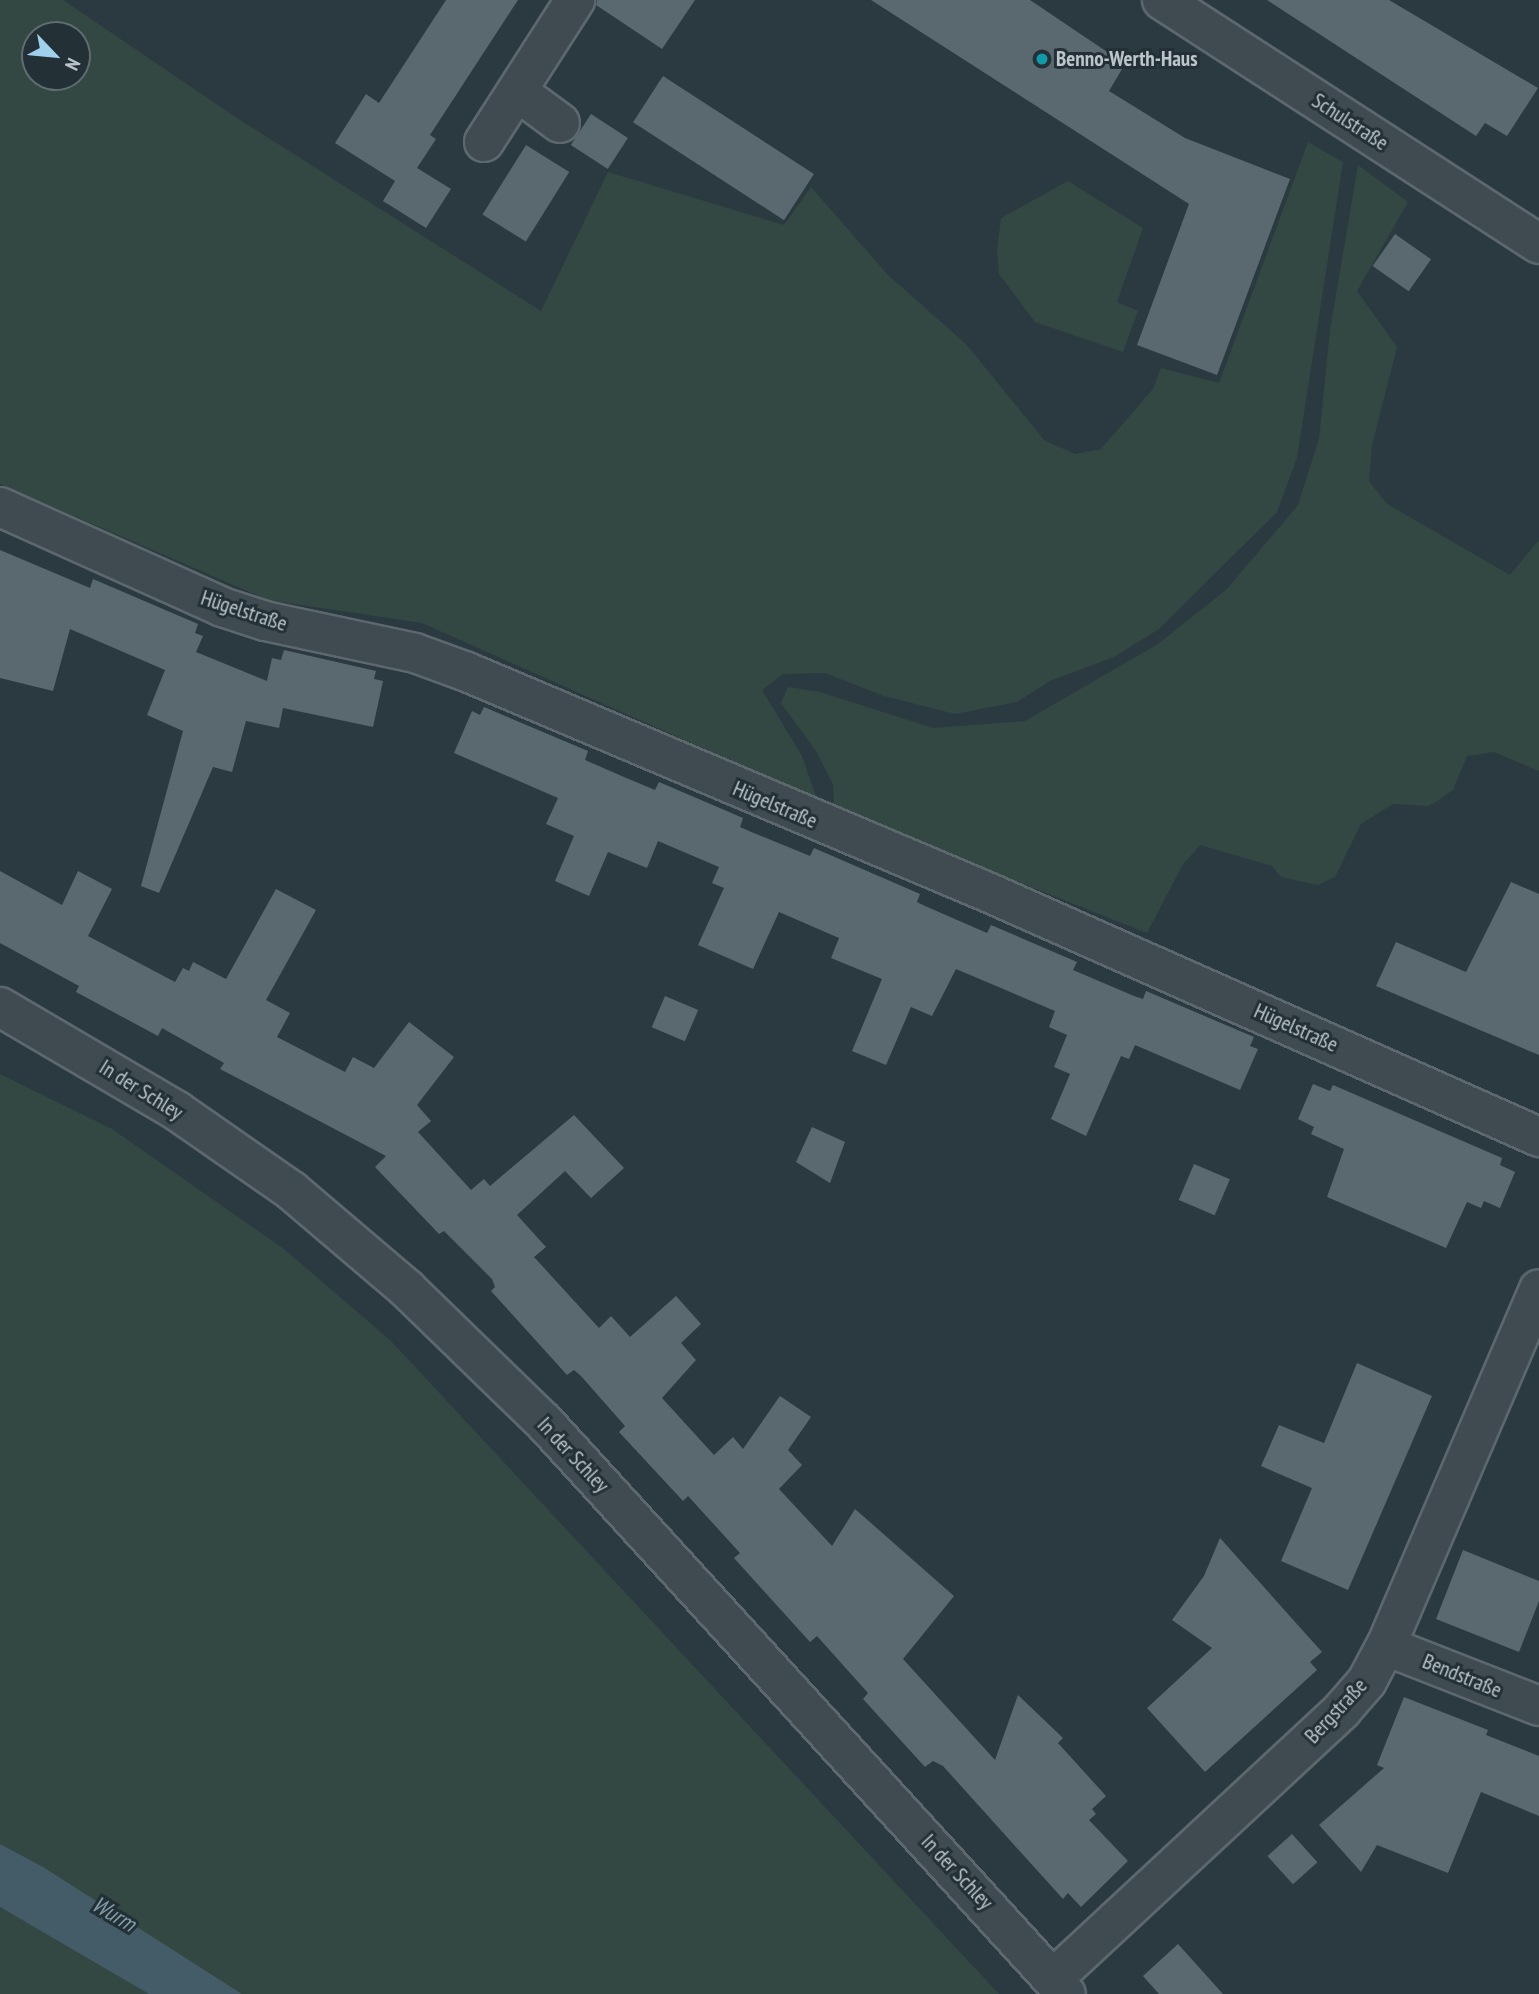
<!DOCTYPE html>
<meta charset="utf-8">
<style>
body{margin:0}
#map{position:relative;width:1539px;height:1994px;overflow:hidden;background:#2b3a40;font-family:"PT Sans Narrow",sans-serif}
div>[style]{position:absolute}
.green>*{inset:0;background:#334842}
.water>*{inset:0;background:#435c67}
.building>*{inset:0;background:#5a6970;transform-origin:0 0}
.roads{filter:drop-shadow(2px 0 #5d686e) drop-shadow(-2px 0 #5d686e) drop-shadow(0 2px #5d686e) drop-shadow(0 -2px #5d686e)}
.minor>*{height:38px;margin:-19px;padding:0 19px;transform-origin:19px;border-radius:19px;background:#3f4b51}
.tertiary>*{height:38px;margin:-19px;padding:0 19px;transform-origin:19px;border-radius:19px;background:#3f4b51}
.dots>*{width:19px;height:19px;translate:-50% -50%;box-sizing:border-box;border:4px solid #233036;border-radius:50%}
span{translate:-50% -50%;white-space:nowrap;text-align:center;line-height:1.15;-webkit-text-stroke:6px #233036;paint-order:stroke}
.poi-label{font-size:21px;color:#bcc5cb;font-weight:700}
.left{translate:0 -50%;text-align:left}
.street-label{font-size:21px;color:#bcc5cb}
.water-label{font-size:23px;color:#819da9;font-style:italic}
.north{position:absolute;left:21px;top:21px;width:70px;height:70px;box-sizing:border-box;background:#233036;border:2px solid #606c72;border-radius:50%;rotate:116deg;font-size:19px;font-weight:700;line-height:28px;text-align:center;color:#bcc5cb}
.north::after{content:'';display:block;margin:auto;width:24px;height:32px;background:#a0d1ec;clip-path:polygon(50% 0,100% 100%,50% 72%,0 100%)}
</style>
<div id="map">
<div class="green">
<div style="clip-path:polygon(evenodd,0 0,63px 0,237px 118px,541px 311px,608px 172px,784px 225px,811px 187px,888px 275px,966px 344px,1044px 440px,1075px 454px,1101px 449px,1153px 389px,1161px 368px,1219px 383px,1308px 142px,1343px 162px,1297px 458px,1277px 512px,1159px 629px,1114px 657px,1050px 681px,1017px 702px,955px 714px,884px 696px,825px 673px,783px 674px,762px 690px,802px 756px,817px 799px,422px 623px,268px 600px,0 484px,0 0,35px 35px,77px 35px,77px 77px,35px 77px,35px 35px)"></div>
<div style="clip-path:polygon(1358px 165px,1408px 202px,1357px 291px,1397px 347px,1372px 445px,1369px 481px,1387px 504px,1510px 575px,1539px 540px,1539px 771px,1494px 752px,1467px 756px,1453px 790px,1436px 802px,1428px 806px,1393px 804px,1361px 824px,1335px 877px,1318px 885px,1281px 877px,1272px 866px,1200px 845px,1182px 866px,1147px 933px,834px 809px,833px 784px,816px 751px,781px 703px,788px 687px,820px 692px,933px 728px,1025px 721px,1158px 644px,1227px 589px,1298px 505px,1319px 439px,1330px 330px)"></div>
<div style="clip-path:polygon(1068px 181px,1143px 228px,1117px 302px,1138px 311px,1123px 352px,1035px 322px,999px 274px,997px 250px,1001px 218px)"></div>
<div style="clip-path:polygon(0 1074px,112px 1129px,284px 1249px,390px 1340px,999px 1994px,242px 1994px,0 1844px)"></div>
<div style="clip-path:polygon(0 1907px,110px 1970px,149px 1994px,0 1994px)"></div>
</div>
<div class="water">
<div style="clip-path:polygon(0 1844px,43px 1867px,242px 1994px,149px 1994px,0 1907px)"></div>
</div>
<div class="building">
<div style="clip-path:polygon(446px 0,518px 0,430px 135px,436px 139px,417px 168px,451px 189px,426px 228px,383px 201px,395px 181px,335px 143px,366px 94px,379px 103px)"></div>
<div style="clip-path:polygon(597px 0,695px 0,662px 49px,596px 5px)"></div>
<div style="clip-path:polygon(871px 0,1030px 0,1125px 64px,1109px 91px,1185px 138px,1290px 179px,1217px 375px,1137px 345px,1189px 204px)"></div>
<div style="clip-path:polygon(1267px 0,1389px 0,1538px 88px,1507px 136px,1485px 123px,1476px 136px)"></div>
<div style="left:663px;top:76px;width:180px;height:55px;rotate:33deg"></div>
<div style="left:591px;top:114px;width:44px;height:37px;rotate:33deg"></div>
<div style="left:526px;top:145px;width:51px;height:82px;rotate:32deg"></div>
<div style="left:1395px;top:234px;width:44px;height:39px;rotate:35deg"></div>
<div style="clip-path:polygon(0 550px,90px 588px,93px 579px,198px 624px,195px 633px,203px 636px,196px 652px,267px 681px,272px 658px,281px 660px,284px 650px,376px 671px,374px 679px,383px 681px,373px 727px,283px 708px,279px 728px,246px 721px,232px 772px,213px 767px,159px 893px,141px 886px,183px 731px,147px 715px,165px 670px,70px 629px,53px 691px,0 678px)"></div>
<div style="clip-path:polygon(484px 707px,588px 751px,585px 760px,624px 777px,655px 790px,659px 782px,743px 818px,740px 827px,749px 831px,810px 856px,814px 848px,920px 894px,917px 902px,925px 906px,987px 933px,991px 925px,1077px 962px,1073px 970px,1134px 996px,1143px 999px,1146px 991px,1254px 1037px,1250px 1046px,1258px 1049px,1240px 1090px,1135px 1045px,1129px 1059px,1121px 1056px,1086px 1136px,1051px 1119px,1070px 1074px,1054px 1067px,1067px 1035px,1049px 1027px,1055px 1011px,956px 969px,932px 1016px,911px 1007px,886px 1065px,852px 1051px,882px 979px,831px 958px,839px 938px,779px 912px,753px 969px,698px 945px,724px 888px,712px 883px,719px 867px,658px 841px,647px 868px,608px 852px,589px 896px,555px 881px,574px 836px,546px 824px,558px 798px,454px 753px,472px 711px,480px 715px)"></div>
<div style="clip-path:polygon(0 871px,62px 905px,78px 871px,112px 889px,88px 936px,175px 982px,183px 968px,189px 971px,193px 962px,226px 979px,276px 889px,316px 910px,266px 1000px,290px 1013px,277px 1037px,345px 1072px,353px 1057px,374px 1068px,409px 1022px,454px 1057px,417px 1105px,431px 1121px,418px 1132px,471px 1190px,484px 1179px,490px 1186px,574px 1115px,624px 1168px,591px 1198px,565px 1171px,517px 1215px,546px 1247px,534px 1257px,599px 1328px,611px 1316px,630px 1337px,676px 1296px,701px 1324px,681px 1343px,696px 1360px,662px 1398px,714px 1455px,733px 1437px,743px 1449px,780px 1396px,811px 1417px,788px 1450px,802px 1465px,779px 1489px,832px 1546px,855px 1509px,954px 1596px,903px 1659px,995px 1760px,1018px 1695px,1063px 1738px,1058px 1743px,1106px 1796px,1092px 1809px,1096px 1814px,1089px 1820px,1128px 1861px,1081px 1907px,1068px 1893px,1063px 1899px,943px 1766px,933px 1761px,925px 1767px,863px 1699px,868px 1693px,842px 1664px,817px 1636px,810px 1642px,734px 1558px,740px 1553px,688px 1496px,683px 1501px,619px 1432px,625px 1426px,581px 1376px,574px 1370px,567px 1375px,491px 1291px,495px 1287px,492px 1279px,444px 1231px,439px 1234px,375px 1167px,386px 1156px,220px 1069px,224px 1063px,162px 1028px,158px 1036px,76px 992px,79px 986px,0 943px)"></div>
<div style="clip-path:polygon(1511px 882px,1539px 894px,1539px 1055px,1376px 986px,1396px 942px,1466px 972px)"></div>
<div style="left:665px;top:996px;width:36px;height:34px;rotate:23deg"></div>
<div style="clip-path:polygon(1313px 1084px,1330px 1091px,1333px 1085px,1502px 1158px,1500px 1165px,1515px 1172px,1500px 1208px,1484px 1201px,1481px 1208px,1467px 1202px,1446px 1248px,1327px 1197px,1344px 1149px,1311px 1134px,1314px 1127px,1298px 1119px)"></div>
<div style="clip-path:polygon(812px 1127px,845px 1142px,830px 1183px,796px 1162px)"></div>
<div style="left:1194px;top:1164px;width:39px;height:39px;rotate:23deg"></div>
<div style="clip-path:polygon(1357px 1363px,1432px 1396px,1348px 1590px,1281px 1561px,1312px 1488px,1261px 1466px,1279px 1425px,1324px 1443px)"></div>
<div style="clip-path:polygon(1220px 1538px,1322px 1652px,1310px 1662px,1317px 1670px,1205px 1772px,1147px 1708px,1212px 1648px,1172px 1620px,1204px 1576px)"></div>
<div style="clip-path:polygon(1463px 1550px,1539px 1581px,1539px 1601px,1519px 1652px,1436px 1619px)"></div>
<div style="clip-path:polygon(1404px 1697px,1488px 1730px,1486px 1735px,1539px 1756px,1539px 1816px,1481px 1792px,1448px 1873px,1377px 1845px,1361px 1872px,1319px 1825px,1384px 1768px,1377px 1765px)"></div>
<div style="left:1292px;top:1834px;width:38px;height:33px;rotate:48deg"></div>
<div style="clip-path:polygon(1178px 1944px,1223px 1994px,1159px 1994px,1143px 1976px)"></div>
</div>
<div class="roads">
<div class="minor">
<div style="left:1162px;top:0;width:449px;rotate:32.9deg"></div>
<div style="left:518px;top:92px;width:52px;rotate:36.4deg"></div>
<div style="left:484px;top:142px;width:169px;rotate:-57.3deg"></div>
<div style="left:0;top:507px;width:243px;rotate:24.2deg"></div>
<div style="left:222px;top:607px;width:45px;rotate:18deg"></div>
<div style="left:265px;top:621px;width:153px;rotate:12deg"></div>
<div style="left:415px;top:653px;width:55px;rotate:20.1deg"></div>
<div style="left:467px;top:672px;width:570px;rotate:22.92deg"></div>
<div style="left:992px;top:894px;width:599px;rotate:23.95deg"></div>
<div style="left:1386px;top:1646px;width:164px;rotate:21.4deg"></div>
<div style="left:1054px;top:1978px;width:393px;rotate:-42.9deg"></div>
<div style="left:1342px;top:1710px;width:38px;rotate:-49deg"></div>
<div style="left:1367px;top:1681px;width:40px;rotate:-62deg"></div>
<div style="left:1386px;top:1646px;width:388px;rotate:-66.8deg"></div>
</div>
<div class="tertiary">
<div style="left:0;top:1007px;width:205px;rotate:30.4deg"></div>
<div style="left:177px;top:1111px;width:140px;rotate:34.8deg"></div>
<div style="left:292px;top:1191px;width:151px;rotate:40.4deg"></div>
<div style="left:407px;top:1289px;width:191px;rotate:44.2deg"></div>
<div style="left:544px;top:1422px;width:774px;rotate:47.62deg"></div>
</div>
</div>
<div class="dots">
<div style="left:1042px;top:59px;background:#0f9aa8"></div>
</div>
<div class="poi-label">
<span class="left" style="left:1056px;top:59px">Benno-Werth-Haus</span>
</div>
<div class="street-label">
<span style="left:1350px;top:122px;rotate:33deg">Schulstraße</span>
<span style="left:244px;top:611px;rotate:18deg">Hügelstraße</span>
<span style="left:775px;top:805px;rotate:23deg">Hügelstraße</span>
<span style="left:1296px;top:1028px;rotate:24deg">Hügelstraße</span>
<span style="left:141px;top:1090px;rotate:32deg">In der Schley</span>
<span style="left:573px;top:1455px;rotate:47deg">In der Schley</span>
<span style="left:1462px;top:1676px;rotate:22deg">Bendstraße</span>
<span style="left:1336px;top:1711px;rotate:-47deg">Bergstraße</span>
<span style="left:957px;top:1872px;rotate:47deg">In der Schley</span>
</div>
<div class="water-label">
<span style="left:114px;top:1914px;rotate:31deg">Wurm</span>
</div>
<div class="north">N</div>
</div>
